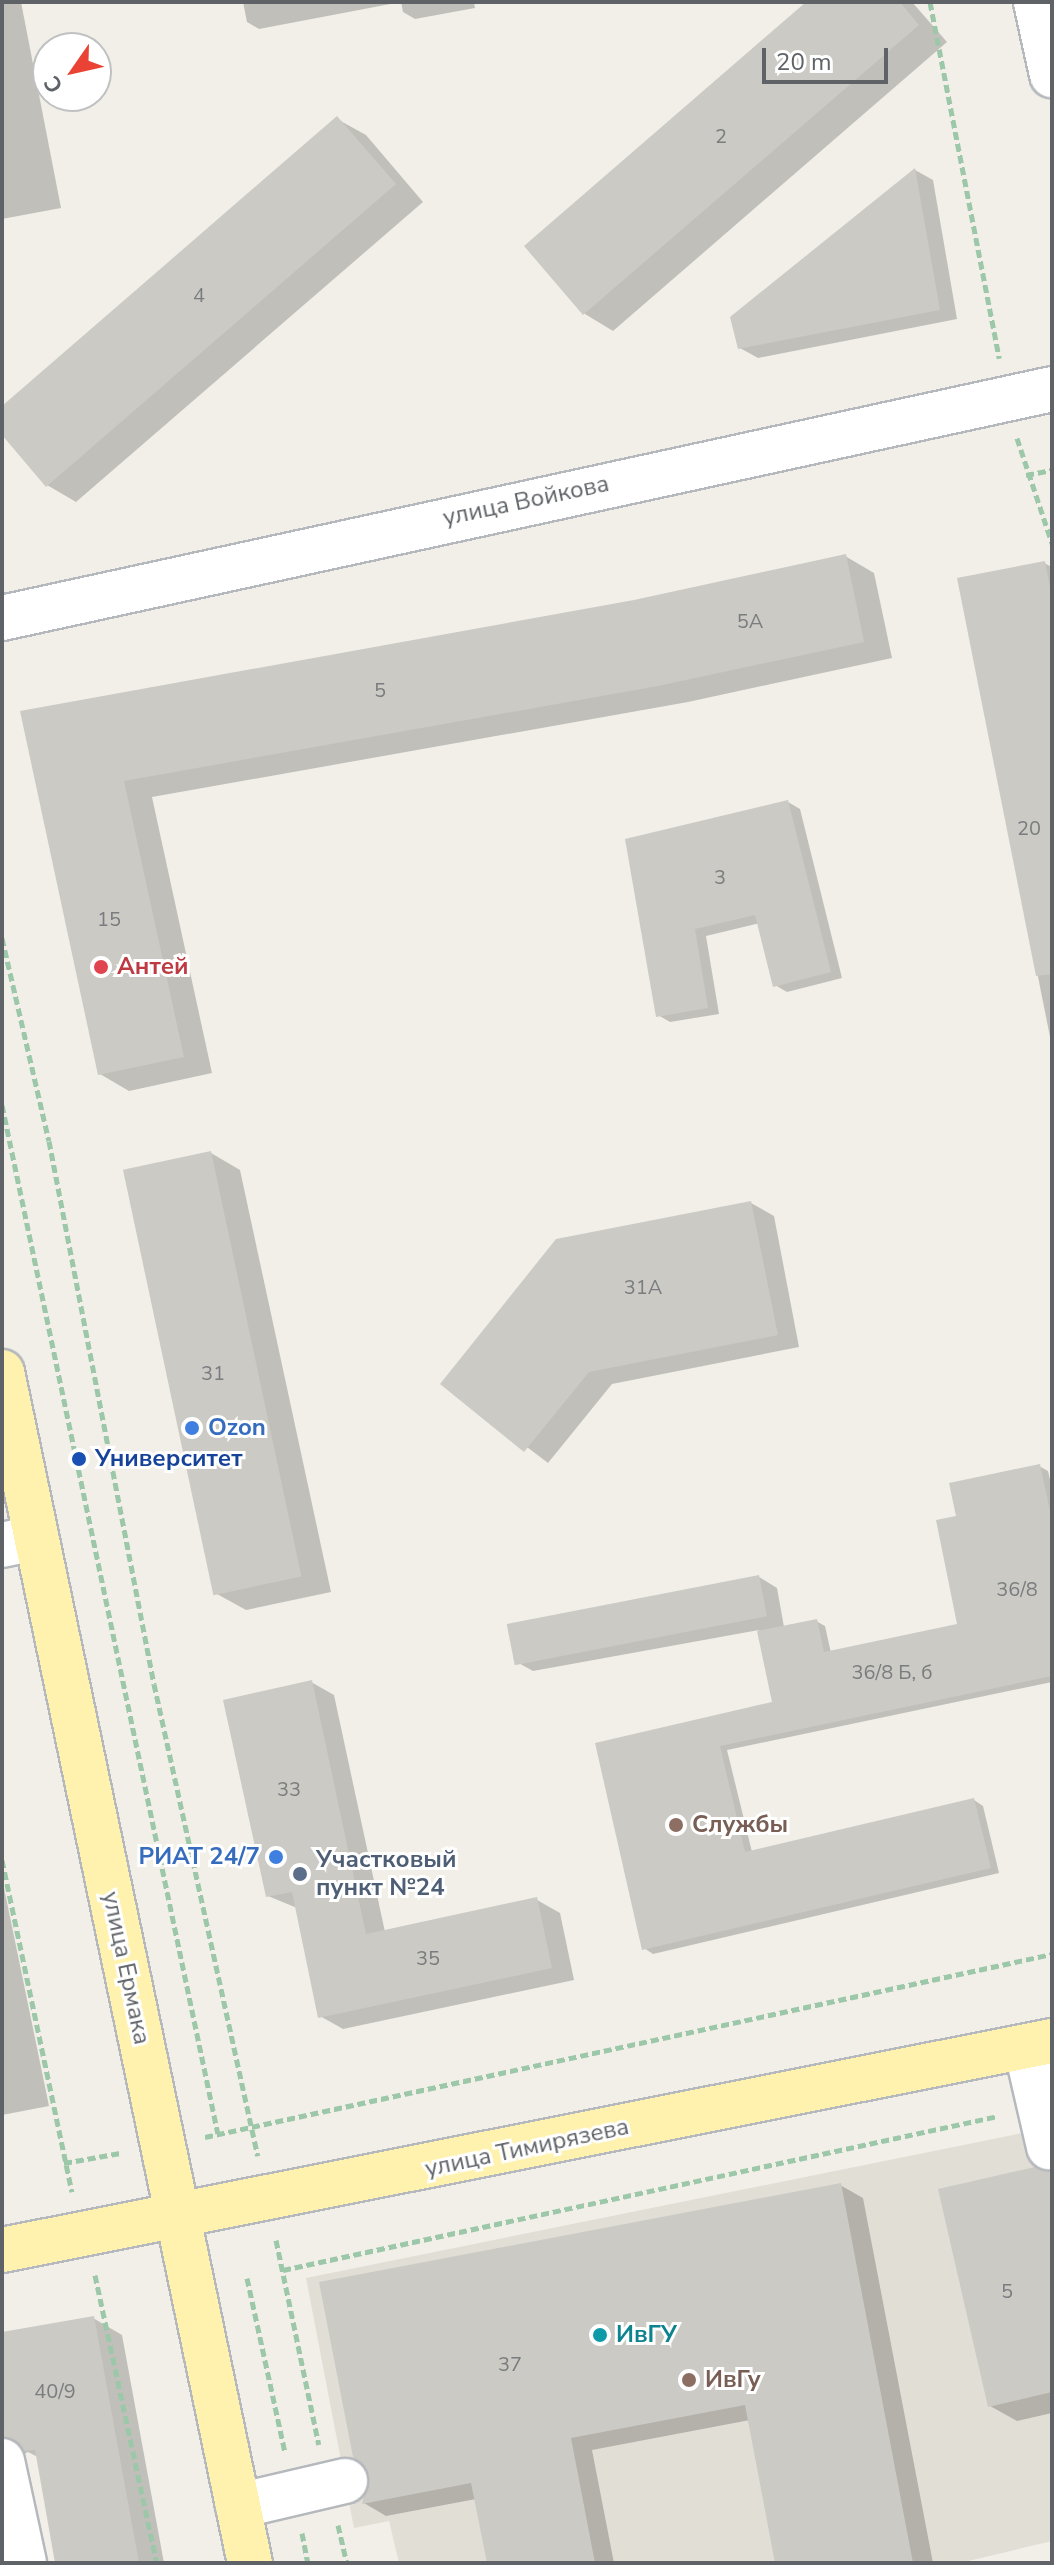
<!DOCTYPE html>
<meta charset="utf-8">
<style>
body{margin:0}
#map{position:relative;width:1054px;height:2565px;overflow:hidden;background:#f1efe8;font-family:"Nunito Sans",sans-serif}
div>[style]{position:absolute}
.education>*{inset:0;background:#e1ded6}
.shadow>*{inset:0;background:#0003}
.building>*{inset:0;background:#cccac5;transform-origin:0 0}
.path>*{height:5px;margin-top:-2.5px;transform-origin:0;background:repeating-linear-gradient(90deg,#9cc7a9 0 8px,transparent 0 12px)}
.roads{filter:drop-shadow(2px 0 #b5b8bc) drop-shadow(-2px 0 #b5b8bc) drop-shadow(0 2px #b5b8bc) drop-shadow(0 -2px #b5b8bc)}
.minor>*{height:44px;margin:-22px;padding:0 22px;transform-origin:22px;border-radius:22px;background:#fff}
.major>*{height:44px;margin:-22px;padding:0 22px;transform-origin:22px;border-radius:22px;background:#fff2af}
.dots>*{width:22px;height:22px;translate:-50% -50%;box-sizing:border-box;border:4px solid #fff;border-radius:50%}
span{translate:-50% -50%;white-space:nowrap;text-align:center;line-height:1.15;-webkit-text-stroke:6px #fff;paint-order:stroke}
.number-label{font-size:20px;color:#7a7d7f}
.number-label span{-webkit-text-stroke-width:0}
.street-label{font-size:24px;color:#5f6368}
.health-label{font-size:24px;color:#be3a42;font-weight:700}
.left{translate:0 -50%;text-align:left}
.shop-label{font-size:24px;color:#366cbe;font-weight:700}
.right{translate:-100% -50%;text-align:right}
.transit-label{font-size:24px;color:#164399;font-weight:700}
.education-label{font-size:24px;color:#785e54;font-weight:700}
.service-label{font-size:24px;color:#4e5e75;font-weight:700}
.culture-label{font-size:24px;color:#0d838f;font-weight:700}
.frame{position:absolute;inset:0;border:4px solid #5f6368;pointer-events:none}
.north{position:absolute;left:32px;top:32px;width:80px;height:80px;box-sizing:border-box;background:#fff;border:2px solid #bfc1c3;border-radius:50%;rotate:236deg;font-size:22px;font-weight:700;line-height:32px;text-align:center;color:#5f6368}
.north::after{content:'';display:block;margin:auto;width:28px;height:36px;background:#ea4335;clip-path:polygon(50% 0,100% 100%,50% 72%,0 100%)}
.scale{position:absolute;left:762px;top:48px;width:126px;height:36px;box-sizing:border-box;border:4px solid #5f6368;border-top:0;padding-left:10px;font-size:24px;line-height:28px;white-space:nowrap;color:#5f6368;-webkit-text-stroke:6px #fff;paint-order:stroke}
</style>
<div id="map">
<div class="education">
<div style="clip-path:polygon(1052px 2127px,1052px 2541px,960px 2563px,399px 2563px,389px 2521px,354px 2528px,306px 2278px)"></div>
</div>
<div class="shadow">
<div style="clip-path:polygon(2px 2px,21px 2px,61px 208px,2px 219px)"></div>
<div style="clip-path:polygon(243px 2px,474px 2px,475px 8px,415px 19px,403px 12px,401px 2px,259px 29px,247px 22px)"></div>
<div style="clip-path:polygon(809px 2px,912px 2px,947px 42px,613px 331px,585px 314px,527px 246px)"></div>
<div style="clip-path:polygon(337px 119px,366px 135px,423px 202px,76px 502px,47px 485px,2px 432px,2px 409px)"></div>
<div style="clip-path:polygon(915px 170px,933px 180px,957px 319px,758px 358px,740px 348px)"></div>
<div style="clip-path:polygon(845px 556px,874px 573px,892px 658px,688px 702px,152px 797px,212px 1073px,129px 1091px,100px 1074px,22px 713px,635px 602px)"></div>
<div style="clip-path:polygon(1044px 563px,1052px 567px,1052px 1047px,959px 580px)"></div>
<div style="clip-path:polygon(788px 802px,800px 809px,842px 978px,787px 992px,775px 985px,760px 923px,706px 936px,719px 1014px,670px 1022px,658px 1015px,628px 841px)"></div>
<div style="clip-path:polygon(211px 1153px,240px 1170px,331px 1592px,246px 1610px,217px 1594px)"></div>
<div style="clip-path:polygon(751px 1203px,774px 1216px,799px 1347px,612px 1384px,548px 1463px,443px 1383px)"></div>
<div style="clip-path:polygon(1039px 1466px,1048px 1471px,1052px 1488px,1052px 1682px,727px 1750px,752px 1852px,974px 1800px,983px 1806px,999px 1873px,653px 1954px,644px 1948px,597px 1745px,775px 1704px,759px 1630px,533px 1671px,515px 1661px,759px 1577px,777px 1588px,784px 1627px,816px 1621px,825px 1626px,831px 1653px,960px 1625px,959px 1517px)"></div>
<div style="clip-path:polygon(311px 1682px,334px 1695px,385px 1932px,537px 1900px,560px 1913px,574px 1980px,343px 2029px,320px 2016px,297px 1908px,268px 1896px)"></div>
<div style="clip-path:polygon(2px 1878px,49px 2106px,2px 2115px)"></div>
<div style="clip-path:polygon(1052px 2172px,1052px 2413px,1017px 2421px,990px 2406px)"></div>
<div style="clip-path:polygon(840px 2185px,863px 2198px,933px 2563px,777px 2563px,750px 2420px,592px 2450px,614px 2563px,489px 2563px,476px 2499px,386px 2516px,364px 2503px)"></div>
<div style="clip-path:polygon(93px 2318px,122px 2335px,164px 2563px,57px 2563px,38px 2457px,28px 2452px,14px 2459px,2px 2476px,2px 2335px)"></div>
</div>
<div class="building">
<div style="clip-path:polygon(806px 2px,900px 2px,919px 25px,583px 315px,524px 246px)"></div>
<div style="clip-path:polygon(337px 116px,396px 184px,46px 487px,2px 435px,2px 406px)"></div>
<div style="clip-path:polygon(915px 168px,940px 310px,738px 349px,730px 317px)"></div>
<div style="clip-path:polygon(846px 554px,864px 642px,658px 686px,124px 781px,184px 1057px,98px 1075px,20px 711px,634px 600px)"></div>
<div style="clip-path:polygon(1045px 561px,1052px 598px,1052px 974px,1036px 976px,957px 578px)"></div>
<div style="clip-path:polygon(788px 800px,831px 972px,773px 987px,755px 915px,695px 929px,708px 1008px,656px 1017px,625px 839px)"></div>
<div style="left:211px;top:1151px;width:435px;height:90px;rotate:78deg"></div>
<div style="clip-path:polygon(751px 1201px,778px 1335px,589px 1372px,524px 1452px,440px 1384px,556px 1239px)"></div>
<div style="clip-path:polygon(1040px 1464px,1052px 1520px,1052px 1676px,720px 1746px,745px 1852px,974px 1798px,991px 1868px,642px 1950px,595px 1743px,772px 1702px,757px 1631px,817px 1619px,824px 1652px,957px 1624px,936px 1520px,956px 1516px,949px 1483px)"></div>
<div style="left:759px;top:1575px;width:42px;height:257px;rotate:79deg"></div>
<div style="clip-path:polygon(312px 1680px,366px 1934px,537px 1897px,552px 1968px,318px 2018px,292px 1892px,266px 1897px,223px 1700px)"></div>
<div style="clip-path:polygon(1035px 2167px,1052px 2171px,1052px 2392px,988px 2407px,938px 2189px)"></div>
<div style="clip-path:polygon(841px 2183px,913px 2563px,775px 2563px,745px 2405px,571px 2438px,595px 2563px,487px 2563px,471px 2483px,362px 2504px,369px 2476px,353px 2457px,319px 2282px)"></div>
<div style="clip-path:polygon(94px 2316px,139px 2563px,55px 2563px,35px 2450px,24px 2451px,20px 2444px,2px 2437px,2px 2332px)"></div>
</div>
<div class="path">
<div style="left:930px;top:2px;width:363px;rotate:79deg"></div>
<div style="left:1017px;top:438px;width:111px;rotate:71.6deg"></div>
<div style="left:1026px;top:475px;width:26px;rotate:-11deg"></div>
<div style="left:2px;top:938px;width:208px;rotate:77deg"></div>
<div style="left:49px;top:1141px;width:553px;rotate:79.06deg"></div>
<div style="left:154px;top:1684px;width:483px;rotate:77.6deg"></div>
<div style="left:2px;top:1105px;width:1051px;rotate:78.15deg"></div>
<div style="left:2px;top:1860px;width:339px;rotate:78.1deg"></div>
<div style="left:205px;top:2137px;width:867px;rotate:-12.19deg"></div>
<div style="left:64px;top:2163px;width:57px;rotate:-10.1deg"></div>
<div style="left:276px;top:2240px;width:209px;rotate:78.2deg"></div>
<div style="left:283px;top:2270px;width:731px;rotate:-12.15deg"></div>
<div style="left:95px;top:2275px;width:295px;rotate:77.9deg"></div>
<div style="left:247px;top:2278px;width:178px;rotate:77.7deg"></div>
<div style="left:338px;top:2525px;width:39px;rotate:77deg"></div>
<div style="left:302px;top:2533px;width:31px;rotate:79deg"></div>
</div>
<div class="roads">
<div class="minor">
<div style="left:1036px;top:2px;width:75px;rotate:77.6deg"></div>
<div style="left:2px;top:618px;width:1075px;rotate:-12.3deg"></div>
<div style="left:2px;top:1545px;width:35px;rotate:-12deg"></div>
<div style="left:1026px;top:2047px;width:103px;rotate:77deg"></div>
<div style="left:2px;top:2461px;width:104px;rotate:77.8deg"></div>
<div style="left:238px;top:2506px;width:110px;rotate:-13.2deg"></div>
</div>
<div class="major">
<div style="left:2px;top:1372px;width:1217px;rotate:78.24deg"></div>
<div style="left:2px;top:2250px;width:1071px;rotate:-11.26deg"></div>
</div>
</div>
<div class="dots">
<div style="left:101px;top:967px;background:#e0444e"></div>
<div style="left:192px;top:1428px;background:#3f7fe0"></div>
<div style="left:79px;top:1459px;background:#1a4fb4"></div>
<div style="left:676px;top:1825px;background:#8d6e63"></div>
<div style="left:276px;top:1857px;background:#3f7fe0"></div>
<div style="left:300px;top:1874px;background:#5c6f8a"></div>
<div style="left:600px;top:2335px;background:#0f9aa8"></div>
<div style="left:689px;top:2380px;background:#8d6e63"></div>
</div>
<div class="number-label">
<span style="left:721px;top:136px">2</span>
<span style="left:199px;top:295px">4</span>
<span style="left:750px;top:621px">5А</span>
<span style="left:380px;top:690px">5</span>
<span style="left:1029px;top:828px">20</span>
<span style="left:720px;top:877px">3</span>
<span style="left:109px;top:919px">15</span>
<span style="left:643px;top:1287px">31А</span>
<span style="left:213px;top:1373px">31</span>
<span style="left:1017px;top:1589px">36/8</span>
<span style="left:892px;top:1672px">36/8 Б, б</span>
<span style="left:289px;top:1789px">33</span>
<span style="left:428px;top:1958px">35</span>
<span style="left:1007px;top:2291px">5</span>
<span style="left:510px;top:2364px">37</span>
<span style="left:55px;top:2391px">40/9</span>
</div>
<div class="street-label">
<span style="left:526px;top:501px;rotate:-12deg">улица Войкова</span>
<span style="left:126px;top:1968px;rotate:78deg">улица Ермака</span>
<span style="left:527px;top:2148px;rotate:-12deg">улица Тимирязева</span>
</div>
<div class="health-label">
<span class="left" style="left:117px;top:967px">Антей</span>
</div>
<div class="shop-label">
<span class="left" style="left:208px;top:1428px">Ozon</span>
<span class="right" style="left:260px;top:1857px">РИАТ 24/7</span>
</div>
<div class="transit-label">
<span class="left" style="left:95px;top:1459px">Университет</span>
</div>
<div class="education-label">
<span class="left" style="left:692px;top:1825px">Службы</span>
<span class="left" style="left:705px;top:2380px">ИвГу</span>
</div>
<div class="service-label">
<span class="left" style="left:316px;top:1874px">Участковый<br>пункт №24</span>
</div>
<div class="culture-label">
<span class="left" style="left:616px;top:2335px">ИвГУ</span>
</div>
<div class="frame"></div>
<div class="north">С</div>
<div class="scale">20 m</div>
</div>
